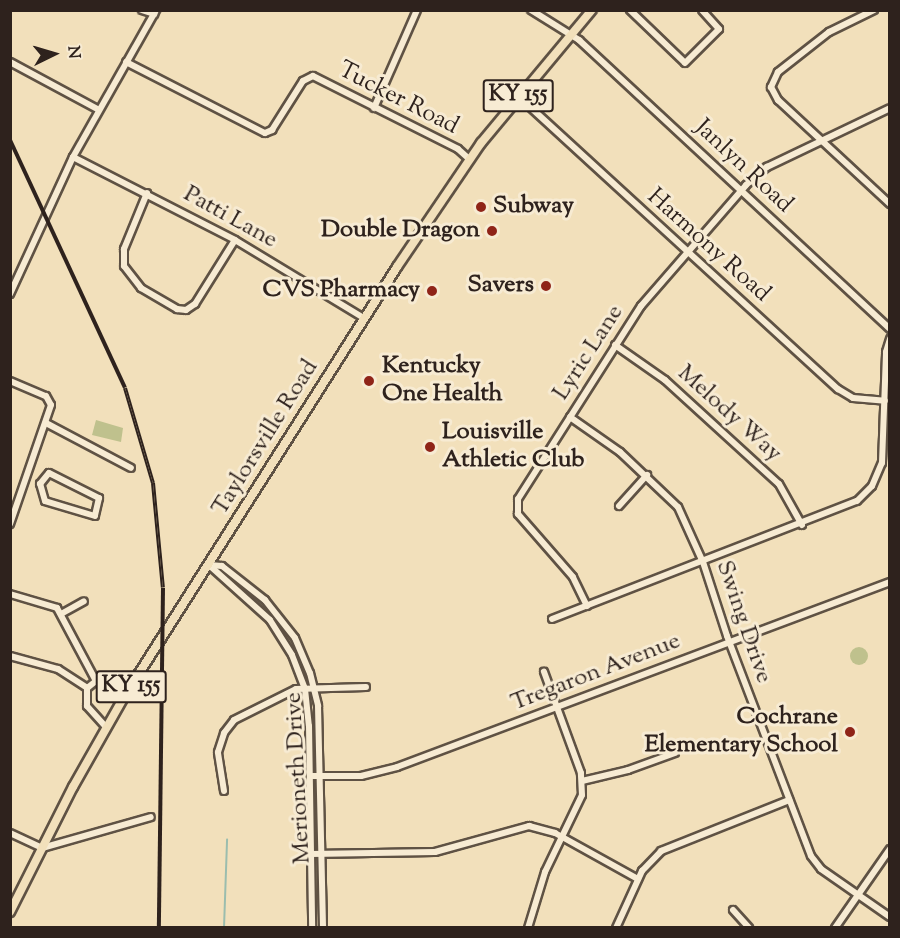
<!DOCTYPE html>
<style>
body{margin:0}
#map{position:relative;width:900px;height:938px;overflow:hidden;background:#f2e0bb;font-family:"Sorts Mill Goudy",serif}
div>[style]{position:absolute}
.green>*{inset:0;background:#bfc18d}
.round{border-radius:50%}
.stream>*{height:1.5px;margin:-0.75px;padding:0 0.75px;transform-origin:0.75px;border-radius:0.75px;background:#9bbdae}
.roads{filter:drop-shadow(2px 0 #5f5244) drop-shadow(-2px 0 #5f5244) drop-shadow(0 2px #5f5244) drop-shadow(0 -2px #5f5244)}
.minor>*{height:6px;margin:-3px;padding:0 3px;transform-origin:3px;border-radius:3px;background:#f7ebd3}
.major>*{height:8px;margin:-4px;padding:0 4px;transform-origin:4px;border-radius:4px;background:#f2e0bb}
.rail>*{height:4px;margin-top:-2px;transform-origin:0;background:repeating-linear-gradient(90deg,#f7ebd3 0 4.5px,#2e221d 0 9px);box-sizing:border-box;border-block:2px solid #2e221d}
.dots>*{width:16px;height:16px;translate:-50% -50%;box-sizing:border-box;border:3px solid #f7ebd3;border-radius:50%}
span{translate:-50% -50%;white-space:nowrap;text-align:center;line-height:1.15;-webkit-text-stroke:6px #f7ebd3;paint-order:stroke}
.shield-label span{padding:2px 4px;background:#f7ebd3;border:2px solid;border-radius:4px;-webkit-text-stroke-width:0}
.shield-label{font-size:22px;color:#2e221d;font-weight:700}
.street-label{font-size:24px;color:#2e221d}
.poi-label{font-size:24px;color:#2e221d;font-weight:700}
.left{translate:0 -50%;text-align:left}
.right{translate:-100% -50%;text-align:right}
.frame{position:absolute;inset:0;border:12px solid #2e221d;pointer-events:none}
.north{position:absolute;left:24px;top:24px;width:60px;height:60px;-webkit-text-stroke:4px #f7ebd3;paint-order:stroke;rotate:85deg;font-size:16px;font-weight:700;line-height:24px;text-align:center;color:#2e221d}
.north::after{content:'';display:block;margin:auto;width:21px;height:27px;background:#2e221d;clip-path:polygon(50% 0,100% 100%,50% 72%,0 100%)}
</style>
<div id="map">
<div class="green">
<div style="clip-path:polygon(96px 420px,123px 428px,121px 442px,92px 435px)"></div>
<div class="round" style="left:850px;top:647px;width:18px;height:18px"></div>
</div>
<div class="stream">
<div style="left:224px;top:928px;width:88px;rotate:-88deg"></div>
</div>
<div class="roads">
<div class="minor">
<div style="left:142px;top:10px;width:13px;rotate:18deg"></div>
<div style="left:531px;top:10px;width:57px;rotate:32deg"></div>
<div style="left:579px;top:40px;width:425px;rotate:42.9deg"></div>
<div style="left:630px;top:10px;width:76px;rotate:43.9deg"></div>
<div style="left:685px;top:63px;width:48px;rotate:-45deg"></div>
<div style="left:719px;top:29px;width:25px;rotate:-132deg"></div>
<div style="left:874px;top:10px;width:50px;rotate:153.9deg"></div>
<div style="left:829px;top:32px;width:65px;rotate:141.9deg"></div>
<div style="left:778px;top:72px;width:17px;rotate:115deg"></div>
<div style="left:771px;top:87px;width:15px;rotate:62deg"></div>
<div style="left:778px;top:100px;width:153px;rotate:42.9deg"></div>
<div style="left:10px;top:62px;width:101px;rotate:28.3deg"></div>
<div style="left:126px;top:62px;width:156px;rotate:27.1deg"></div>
<div style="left:265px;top:133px;width:8px;rotate:-23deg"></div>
<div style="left:272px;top:130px;width:58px;rotate:-57.7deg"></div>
<div style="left:303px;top:81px;width:11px;rotate:-27deg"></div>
<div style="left:313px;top:76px;width:162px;rotate:26.7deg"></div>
<div style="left:458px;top:149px;width:15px;rotate:42deg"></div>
<div style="left:518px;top:96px;width:434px;rotate:42.5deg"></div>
<div style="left:838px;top:389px;width:17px;rotate:31deg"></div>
<div style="left:853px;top:398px;width:32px;rotate:5deg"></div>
<div style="left:374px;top:108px;width:107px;rotate:-66.3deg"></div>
<div style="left:73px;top:157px;width:182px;rotate:27.1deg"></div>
<div style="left:235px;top:240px;width:151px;rotate:31.2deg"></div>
<div style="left:147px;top:193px;width:61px;rotate:112.3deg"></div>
<div style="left:124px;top:249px;width:17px;rotate:90deg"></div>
<div style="left:124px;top:266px;width:28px;rotate:52deg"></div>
<div style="left:141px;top:288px;width:42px;rotate:30.3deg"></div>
<div style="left:177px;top:309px;width:9px;rotate:6deg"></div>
<div style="left:186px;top:310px;width:11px;rotate:-34deg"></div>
<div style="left:195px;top:304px;width:75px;rotate:-58deg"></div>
<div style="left:10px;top:294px;width:151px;rotate:-65.3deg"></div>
<div style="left:73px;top:157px;width:169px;rotate:-60.5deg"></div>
<div style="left:615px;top:345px;width:61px;rotate:35deg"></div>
<div style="left:665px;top:380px;width:154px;rotate:42.4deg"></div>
<div style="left:779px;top:484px;width:47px;rotate:60.7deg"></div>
<div style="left:10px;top:381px;width:39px;rotate:23deg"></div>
<div style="left:46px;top:396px;width:10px;rotate:61deg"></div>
<div style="left:51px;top:405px;width:126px;rotate:109deg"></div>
<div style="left:570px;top:417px;width:61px;rotate:35deg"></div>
<div style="left:620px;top:452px;width:80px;rotate:43.5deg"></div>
<div style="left:678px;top:507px;width:60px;rotate:65.6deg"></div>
<div style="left:703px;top:562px;width:78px;rotate:72deg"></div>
<div style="left:727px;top:636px;width:235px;rotate:69.1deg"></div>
<div style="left:811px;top:856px;width:16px;rotate:52deg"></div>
<div style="left:821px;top:869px;width:84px;rotate:34.8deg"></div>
<div style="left:46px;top:423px;width:96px;rotate:27.9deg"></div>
<div style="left:49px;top:473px;width:56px;rotate:26.6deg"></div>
<div style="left:99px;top:498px;width:18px;rotate:103deg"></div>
<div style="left:95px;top:516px;width:52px;rotate:-163.3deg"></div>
<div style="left:45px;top:501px;width:18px;rotate:-106deg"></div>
<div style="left:40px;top:484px;width:14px;rotate:-51deg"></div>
<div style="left:619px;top:506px;width:42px;rotate:-47.9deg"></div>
<div style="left:209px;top:565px;width:13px;rotate:4deg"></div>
<div style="left:222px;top:566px;width:55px;rotate:38.3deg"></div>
<div style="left:265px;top:600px;width:48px;rotate:51.7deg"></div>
<div style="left:295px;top:638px;width:38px;rotate:67deg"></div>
<div style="left:310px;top:673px;width:34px;rotate:76deg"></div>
<div style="left:318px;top:706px;width:222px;rotate:88.7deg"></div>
<div style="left:209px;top:565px;width:82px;rotate:42deg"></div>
<div style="left:270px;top:620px;width:41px;rotate:57.8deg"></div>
<div style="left:292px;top:655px;width:36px;rotate:69deg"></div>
<div style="left:305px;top:689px;width:37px;rotate:84deg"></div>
<div style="left:309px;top:726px;width:202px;rotate:89.1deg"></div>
<div style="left:10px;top:594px;width:49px;rotate:16.6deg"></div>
<div style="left:57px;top:608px;width:83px;rotate:61.9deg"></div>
<div style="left:96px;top:681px;width:11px;rotate:142deg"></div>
<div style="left:87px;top:688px;width:18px;rotate:90deg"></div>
<div style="left:87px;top:706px;width:28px;rotate:48deg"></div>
<div style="left:587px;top:606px;width:32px;rotate:-116deg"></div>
<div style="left:573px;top:577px;width:84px;rotate:-131.1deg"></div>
<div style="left:518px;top:514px;width:15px;rotate:-90deg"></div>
<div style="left:518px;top:499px;width:229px;rotate:-57.5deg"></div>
<div style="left:641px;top:306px;width:160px;rotate:-49deg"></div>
<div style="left:746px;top:185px;width:28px;rotate:-41deg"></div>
<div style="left:767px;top:167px;width:136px;rotate:-25.6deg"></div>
<div style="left:61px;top:614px;width:26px;rotate:-29deg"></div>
<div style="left:552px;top:619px;width:327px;rotate:-21.2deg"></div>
<div style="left:857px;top:501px;width:21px;rotate:-45deg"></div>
<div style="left:872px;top:486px;width:25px;rotate:-67deg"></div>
<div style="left:882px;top:463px;width:111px;rotate:-87.9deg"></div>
<div style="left:886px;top:352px;width:14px;rotate:-73deg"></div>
<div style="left:10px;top:656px;width:50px;rotate:15.2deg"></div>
<div style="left:58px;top:669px;width:35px;rotate:33deg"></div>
<div style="left:310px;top:776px;width:51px"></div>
<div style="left:361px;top:776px;width:37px;rotate:-14deg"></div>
<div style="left:397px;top:767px;width:527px;rotate:-20.57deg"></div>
<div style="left:582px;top:781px;width:47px;rotate:-13.4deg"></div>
<div style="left:628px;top:770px;width:50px;rotate:-19.9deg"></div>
<div style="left:224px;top:791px;width:39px;rotate:-99deg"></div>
<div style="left:218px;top:752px;width:20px;rotate:-72deg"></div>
<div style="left:224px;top:733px;width:16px;rotate:-52deg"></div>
<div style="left:234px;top:720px;width:69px;rotate:-26.6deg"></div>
<div style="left:296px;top:689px;width:70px;rotate:-1.6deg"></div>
<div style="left:10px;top:833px;width:35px;rotate:25deg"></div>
<div style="left:42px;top:848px;width:113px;rotate:-15.9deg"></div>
<div style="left:311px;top:854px;width:124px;rotate:-0.9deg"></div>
<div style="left:435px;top:852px;width:98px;rotate:-15.5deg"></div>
<div style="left:529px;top:826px;width:27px;rotate:15deg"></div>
<div style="left:555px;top:833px;width:95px;rotate:29deg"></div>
<div style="left:733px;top:910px;width:24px;rotate:48deg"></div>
<div style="left:528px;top:928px;width:59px;rotate:-73.1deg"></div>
<div style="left:545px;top:872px;width:85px;rotate:-64.3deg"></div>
<div style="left:582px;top:795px;width:22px;rotate:-93deg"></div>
<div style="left:581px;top:773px;width:108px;rotate:-110.1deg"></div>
<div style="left:616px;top:928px;width:63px;rotate:-65.5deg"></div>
<div style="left:642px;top:871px;width:28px;rotate:-46deg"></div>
<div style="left:661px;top:851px;width:138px;rotate:-21.7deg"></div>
<div style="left:835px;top:928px;width:96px;rotate:-55.2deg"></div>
</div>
<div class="major">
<div style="left:10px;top:912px;width:140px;rotate:-63.3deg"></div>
<div style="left:73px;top:787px;width:103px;rotate:-60.5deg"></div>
<div style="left:124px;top:697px;width:509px;rotate:-57.59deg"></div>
<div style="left:397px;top:267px;width:150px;rotate:-55.9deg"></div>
<div style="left:481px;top:143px;width:173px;rotate:-50.2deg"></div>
</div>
</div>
<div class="rail">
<div style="left:10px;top:140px;width:273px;rotate:65.1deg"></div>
<div style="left:125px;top:388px;width:99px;rotate:73.6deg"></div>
<div style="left:153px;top:483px;width:105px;rotate:84.6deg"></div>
<div style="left:163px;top:588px;width:340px;rotate:90.7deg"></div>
</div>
<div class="dots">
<div style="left:481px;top:207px;background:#8f2418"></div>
<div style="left:492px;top:231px;background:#8f2418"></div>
<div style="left:546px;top:286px;background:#8f2418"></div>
<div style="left:432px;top:291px;background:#8f2418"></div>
<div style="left:369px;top:381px;background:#8f2418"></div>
<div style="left:430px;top:447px;background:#8f2418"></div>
<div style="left:850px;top:732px;background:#8f2418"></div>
</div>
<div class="shield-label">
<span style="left:518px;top:96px">KY 155</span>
<span style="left:131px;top:687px">KY 155</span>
</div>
<div class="street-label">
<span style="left:398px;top:99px;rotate:27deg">Tucker Road</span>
<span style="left:743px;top:167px;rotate:43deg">Janlyn Road</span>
<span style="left:230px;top:218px;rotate:29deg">Patti Lane</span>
<span style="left:708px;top:246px;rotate:42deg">Harmony Road</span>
<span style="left:589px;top:353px;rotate:-57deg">Lyric Lane</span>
<span style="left:729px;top:414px;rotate:42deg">Melody Way</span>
<span style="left:266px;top:438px;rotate:-58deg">Taylorsville Road</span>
<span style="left:743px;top:622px;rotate:71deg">Swing Drive</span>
<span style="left:596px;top:673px;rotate:-21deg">Tregaron Avenue</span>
<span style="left:299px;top:778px;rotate:-93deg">Merioneth Drive</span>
</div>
<div class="poi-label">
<span class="left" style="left:493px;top:207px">Subway</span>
<span class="right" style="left:480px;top:231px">Double Dragon</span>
<span class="right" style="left:534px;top:286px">Savers</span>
<span class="right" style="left:420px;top:291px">CVS Pharmacy</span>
<span class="left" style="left:382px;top:381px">Kentucky<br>One Health</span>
<span class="left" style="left:442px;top:447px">Louisville<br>Athletic Club</span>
<span class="right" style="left:838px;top:732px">Cochrane<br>Elementary School</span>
</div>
<div class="frame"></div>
<div class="north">N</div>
</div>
